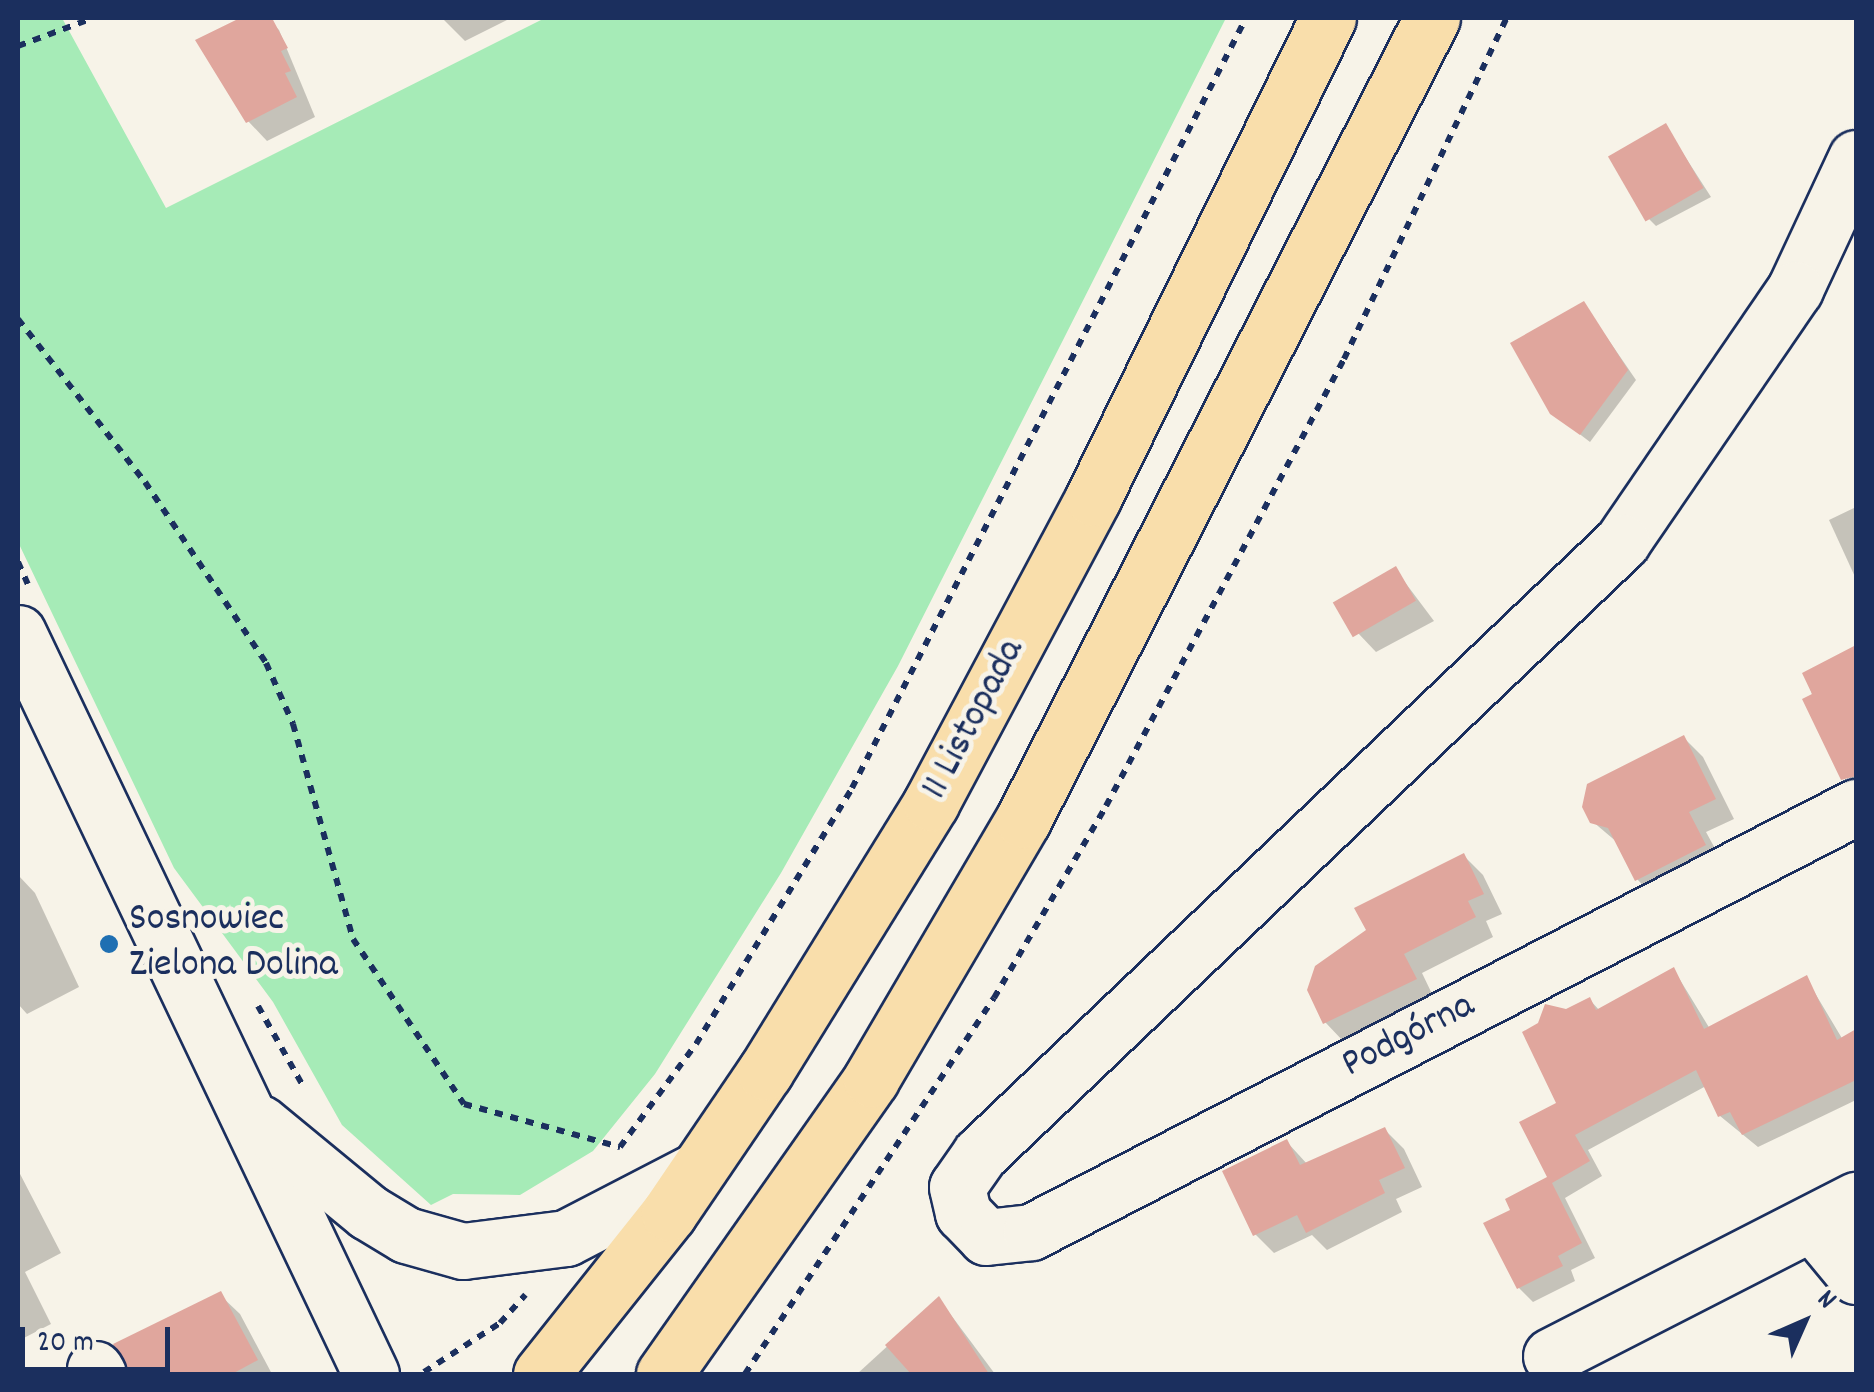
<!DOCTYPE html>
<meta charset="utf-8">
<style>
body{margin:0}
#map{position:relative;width:1874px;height:1392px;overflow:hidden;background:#f7f3e8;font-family:Dekko,sans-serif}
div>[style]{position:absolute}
.green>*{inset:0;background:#a6ebb7}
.shadow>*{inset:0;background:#0003}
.building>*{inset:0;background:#e0a69d;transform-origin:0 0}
.path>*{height:6px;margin-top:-3px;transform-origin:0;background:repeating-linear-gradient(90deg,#1b2f5e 0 8px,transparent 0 16px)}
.roads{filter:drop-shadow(2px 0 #1b2f5e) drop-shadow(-2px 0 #1b2f5e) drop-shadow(0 2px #1b2f5e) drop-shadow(0 -2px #1b2f5e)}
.minor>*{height:55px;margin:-27.5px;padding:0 27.5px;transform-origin:27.5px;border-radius:27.5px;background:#f7f3e8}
.major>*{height:55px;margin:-27.5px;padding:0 27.5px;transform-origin:27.5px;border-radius:27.5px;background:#f9deab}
.dots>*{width:28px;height:28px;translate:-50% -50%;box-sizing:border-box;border:5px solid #f7f3e8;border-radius:50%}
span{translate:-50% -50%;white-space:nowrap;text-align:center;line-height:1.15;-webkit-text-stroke:10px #f7f3e8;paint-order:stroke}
.street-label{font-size:40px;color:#1b2f5e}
.poi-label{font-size:40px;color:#1b2f5e}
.left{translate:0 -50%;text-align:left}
.frame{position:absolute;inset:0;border:20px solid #1b2f5e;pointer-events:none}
.north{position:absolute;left:1754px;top:1272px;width:100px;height:100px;-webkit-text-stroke:8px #f7f3e8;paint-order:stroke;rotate:45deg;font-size:28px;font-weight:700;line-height:40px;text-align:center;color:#1b2f5e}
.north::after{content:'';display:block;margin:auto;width:35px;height:45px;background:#1b2f5e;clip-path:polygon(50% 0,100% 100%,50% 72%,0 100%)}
.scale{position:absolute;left:20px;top:1327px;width:150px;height:45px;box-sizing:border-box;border:5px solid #1b2f5e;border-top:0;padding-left:12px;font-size:30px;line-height:35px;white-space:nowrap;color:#1b2f5e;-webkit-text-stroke:8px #f7f3e8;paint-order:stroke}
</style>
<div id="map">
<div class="green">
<div style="clip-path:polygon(18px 18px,62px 18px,166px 208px,545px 18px,1226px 18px,898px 666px,781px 873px,655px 1074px,593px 1151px,520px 1195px,453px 1194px,431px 1205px,342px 1125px,273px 1002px,174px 868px,18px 542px)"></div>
</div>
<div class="shadow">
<div style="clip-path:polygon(245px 18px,267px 18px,279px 30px,315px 117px,267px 141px,248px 121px,199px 41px)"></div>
<div style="clip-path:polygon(442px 18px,511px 18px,465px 41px)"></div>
<div style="clip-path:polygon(1666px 127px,1711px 197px,1656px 226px,1647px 217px)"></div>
<div style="clip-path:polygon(1584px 304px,1636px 380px,1590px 442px,1552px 413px)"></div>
<div style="clip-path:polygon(1856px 507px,1856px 579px,1829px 520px)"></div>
<div style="clip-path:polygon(1395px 569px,1434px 621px,1376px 652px,1357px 632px)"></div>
<div style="clip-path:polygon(1856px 648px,1856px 784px,1836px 763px,1805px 674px)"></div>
<div style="clip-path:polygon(1684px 738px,1703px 757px,1734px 819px,1706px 832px,1724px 865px,1656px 899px,1637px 879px,1618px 843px,1592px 821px)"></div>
<div style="clip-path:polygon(1464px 856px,1483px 875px,1502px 914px,1486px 921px,1493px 937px,1422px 973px,1434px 998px,1344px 1042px,1325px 1022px,1369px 931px)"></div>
<div style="clip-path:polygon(18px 875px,35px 893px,79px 987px,27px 1014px,18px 1004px)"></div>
<div style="clip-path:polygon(1674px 970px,1710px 1029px,1806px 978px,1843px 1040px,1856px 1032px,1856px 1100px,1758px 1147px,1720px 1116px,1706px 1086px,1588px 1150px,1602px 1176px,1565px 1198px,1595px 1258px,1571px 1270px,1575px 1281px,1533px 1302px,1519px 1288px,1513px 1211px,1550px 1178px,1566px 1012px,1590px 1000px,1600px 1011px)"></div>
<div style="clip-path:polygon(1385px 1130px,1404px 1149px,1422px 1187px,1396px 1199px,1402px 1212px,1327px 1250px,1312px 1235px,1274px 1253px,1255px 1234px,1287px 1142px,1308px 1165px)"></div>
<div style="clip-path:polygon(18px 1170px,61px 1253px,25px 1272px,51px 1324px,18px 1341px)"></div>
<div style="clip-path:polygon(220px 1295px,240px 1314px,272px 1374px,130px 1374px,117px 1345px)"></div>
<div style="clip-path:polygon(939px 1299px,995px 1374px,857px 1374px)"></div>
</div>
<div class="building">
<div style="clip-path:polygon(240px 18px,272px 18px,288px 48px,281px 51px,291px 71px,285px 73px,297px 97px,246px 123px,195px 40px)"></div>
<div style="left:1666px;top:123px;width:75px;height:67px;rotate:60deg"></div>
<div style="clip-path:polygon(1584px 301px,1628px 370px,1580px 435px,1550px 414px,1510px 343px)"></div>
<div style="left:1396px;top:566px;width:40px;height:73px;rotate:60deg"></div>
<div style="clip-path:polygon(1856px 645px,1856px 776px,1841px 780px,1802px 699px,1812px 694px,1802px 673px)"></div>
<div style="clip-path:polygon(1684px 735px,1716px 799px,1689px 812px,1706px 845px,1635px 881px,1608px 828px,1590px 823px,1582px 807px,1587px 784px)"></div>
<div style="clip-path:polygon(1464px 853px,1484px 894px,1468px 901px,1476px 917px,1404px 954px,1417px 979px,1323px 1024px,1307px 990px,1315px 966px,1366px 930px,1354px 908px)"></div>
<div style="clip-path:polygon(1674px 967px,1704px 1029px,1807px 975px,1837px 1040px,1856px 1029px,1856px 1080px,1742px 1135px,1730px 1112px,1718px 1117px,1696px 1070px,1575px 1135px,1590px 1161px,1552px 1183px,1582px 1243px,1558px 1256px,1563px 1266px,1517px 1289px,1483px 1223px,1510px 1210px,1505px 1199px,1547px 1177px,1519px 1122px,1556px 1103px,1522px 1032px,1538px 1023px,1545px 1004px,1566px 1009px,1590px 997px,1596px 1010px)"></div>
<div style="clip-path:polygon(1385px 1127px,1405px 1168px,1379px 1180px,1385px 1193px,1306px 1233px,1297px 1215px,1253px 1236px,1222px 1171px,1287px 1139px,1300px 1165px)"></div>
<div style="clip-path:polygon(221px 1291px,258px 1360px,232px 1374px,129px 1374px,113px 1344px)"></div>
<div style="clip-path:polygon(939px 1296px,989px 1374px,911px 1374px,885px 1345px)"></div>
</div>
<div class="path">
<div style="left:18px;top:46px;width:80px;rotate:-20.5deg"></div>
<div style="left:18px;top:319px;width:207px;rotate:52.1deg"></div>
<div style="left:145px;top:482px;width:218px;rotate:56.2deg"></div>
<div style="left:266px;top:663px;width:67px;rotate:66.1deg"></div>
<div style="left:293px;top:724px;width:223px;rotate:74.4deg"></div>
<div style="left:353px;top:939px;width:199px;rotate:56.1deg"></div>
<div style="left:464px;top:1104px;width:162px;rotate:15.4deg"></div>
<div style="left:18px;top:562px;width:24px;rotate:66deg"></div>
<div style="left:258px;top:1006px;width:92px;rotate:60.6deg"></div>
<div style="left:620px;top:1147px;width:128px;rotate:-53.6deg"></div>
<div style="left:696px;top:1044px;width:300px;rotate:-58.6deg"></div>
<div style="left:852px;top:788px;width:865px;rotate:-62.9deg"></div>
<div style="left:424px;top:1372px;width:90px;rotate:-32.8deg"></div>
<div style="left:500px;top:1323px;width:38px;rotate:-48deg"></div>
<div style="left:745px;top:1374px;width:451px;rotate:-56.5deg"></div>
<div style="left:994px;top:998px;width:222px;rotate:-59.7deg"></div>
<div style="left:1106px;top:806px;width:506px;rotate:-61.97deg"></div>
<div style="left:1344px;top:359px;width:378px;rotate:-64.5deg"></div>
</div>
<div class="roads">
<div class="minor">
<div style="left:1856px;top:158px;width:145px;rotate:115deg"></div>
<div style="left:1795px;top:289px;width:306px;rotate:124.4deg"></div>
<div style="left:1622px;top:542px;width:887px;rotate:136.37deg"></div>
<div style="left:980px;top:1154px;width:40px;rotate:124.9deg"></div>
<div style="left:957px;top:1187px;width:27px;rotate:77deg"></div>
<div style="left:963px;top:1213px;width:33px;rotate:46deg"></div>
<div style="left:986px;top:1237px;width:45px;rotate:-6.3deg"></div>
<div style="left:1031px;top:1232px;width:928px;rotate:-27.26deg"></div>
<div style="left:18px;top:633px;width:821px;rotate:64.53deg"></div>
<div style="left:260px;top:1123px;width:140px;rotate:39.5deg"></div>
<div style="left:368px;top:1212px;width:44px;rotate:31.2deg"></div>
<div style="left:406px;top:1235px;width:59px;rotate:15.7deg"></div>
<div style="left:463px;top:1251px;width:104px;rotate:-7.2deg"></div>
<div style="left:566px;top:1238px;width:148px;rotate:-27.4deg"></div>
<div style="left:1812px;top:1223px;width:69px;rotate:50.3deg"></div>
<div style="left:1551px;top:1356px;width:343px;rotate:-27.1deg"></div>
<div style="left:95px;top:1369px;width:6px;rotate:59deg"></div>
</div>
<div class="major">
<div style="left:541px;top:1374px;width:206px;rotate:-51.5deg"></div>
<div style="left:669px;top:1213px;width:171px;rotate:-55.8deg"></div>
<div style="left:765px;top:1072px;width:316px;rotate:-58.3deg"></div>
<div style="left:931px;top:803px;width:345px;rotate:-62deg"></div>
<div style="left:1093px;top:498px;width:534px;rotate:-63.91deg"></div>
<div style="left:664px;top:1374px;width:360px;rotate:-54.9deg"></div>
<div style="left:871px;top:1079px;width:300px;rotate:-59.6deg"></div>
<div style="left:1023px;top:820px;width:900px;rotate:-62.98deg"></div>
</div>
</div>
<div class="dots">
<div style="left:109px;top:944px;background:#1f6fb2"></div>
</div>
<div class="street-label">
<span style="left:975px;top:720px;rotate:-62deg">11 Listopada</span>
<span style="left:1409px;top:1037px;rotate:-27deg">Podgórna</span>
</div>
<div class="poi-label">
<span class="left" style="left:129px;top:944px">Sosnowiec<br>Zielona Dolina</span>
</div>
<div class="frame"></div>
<div class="north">N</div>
<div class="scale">20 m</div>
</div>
